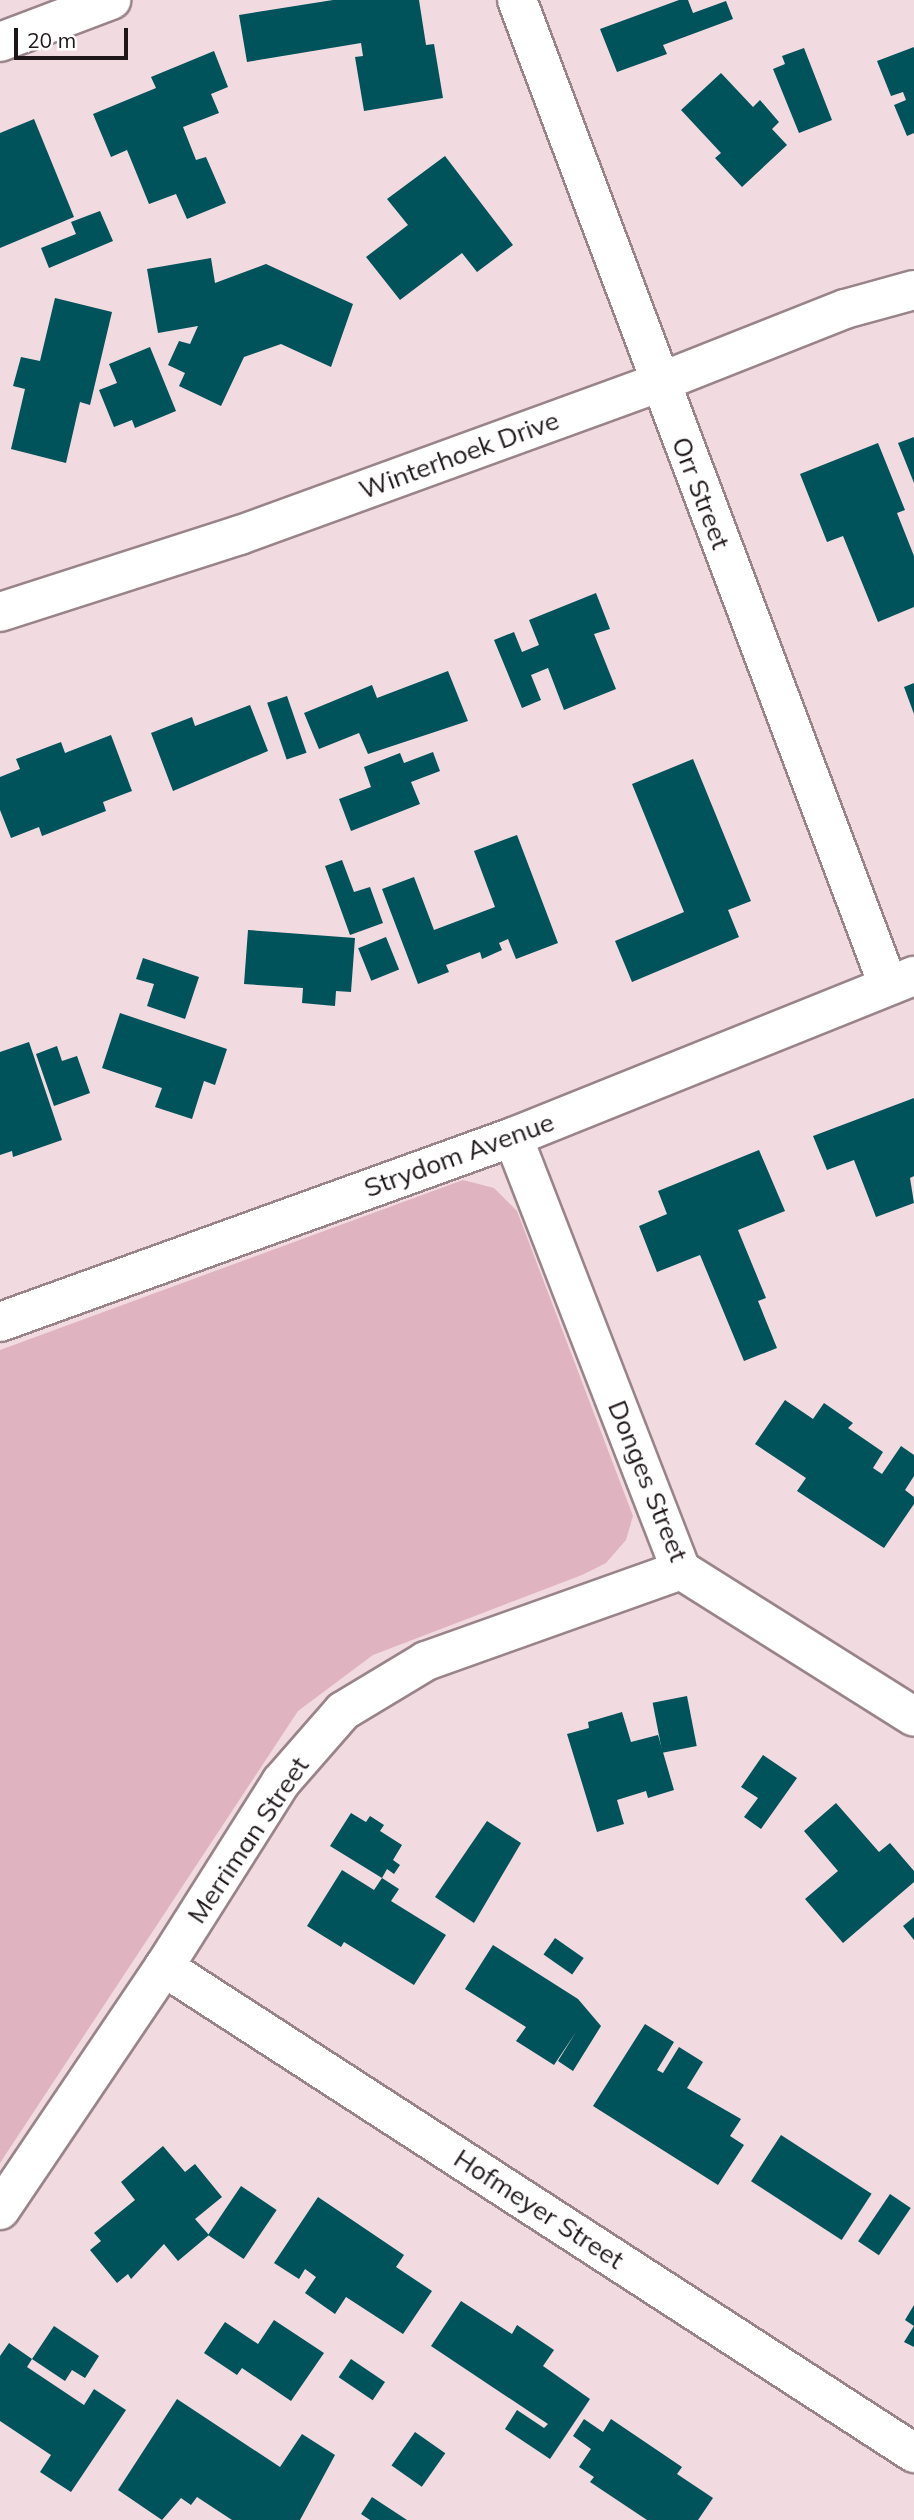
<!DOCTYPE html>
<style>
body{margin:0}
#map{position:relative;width:914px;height:2520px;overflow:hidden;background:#f1dae0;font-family:Mulish,sans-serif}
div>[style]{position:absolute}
.green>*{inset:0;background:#e0b3c0}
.building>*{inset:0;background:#00525b;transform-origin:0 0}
.roads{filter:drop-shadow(2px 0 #99848a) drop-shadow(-2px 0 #99848a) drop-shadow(0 2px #99848a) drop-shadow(0 -2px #99848a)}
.minor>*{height:38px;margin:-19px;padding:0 19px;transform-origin:19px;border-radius:19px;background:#fff}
span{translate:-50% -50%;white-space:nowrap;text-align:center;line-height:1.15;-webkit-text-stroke:7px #fff;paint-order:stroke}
.street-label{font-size:26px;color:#1e1618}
.scale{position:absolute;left:14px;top:28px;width:114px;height:32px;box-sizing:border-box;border:4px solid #1e1618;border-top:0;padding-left:9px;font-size:21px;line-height:24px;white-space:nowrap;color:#1e1618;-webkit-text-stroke:5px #fff;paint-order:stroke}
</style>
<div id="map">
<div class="green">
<div style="clip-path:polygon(463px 1180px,494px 1188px,517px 1211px,633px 1516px,626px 1540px,606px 1563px,582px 1575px,373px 1655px,298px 1711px,0 2163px,0 1350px)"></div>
</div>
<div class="building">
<div style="clip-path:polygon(333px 0,419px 0,426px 45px,434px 44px,443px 98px,364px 111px,355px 57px,363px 56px,361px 43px,247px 62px,239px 15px)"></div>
<div style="clip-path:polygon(679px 0,688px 0,693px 13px,726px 1px,733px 19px,663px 45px,667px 54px,617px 72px,600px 29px)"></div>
<div style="clip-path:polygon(914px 47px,914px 133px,907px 136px,894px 105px,906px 100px,903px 92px,891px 96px,877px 61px)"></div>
<div style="clip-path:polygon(804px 48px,832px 120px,799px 133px,773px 69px,785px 64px,782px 56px)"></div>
<div style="clip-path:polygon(214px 51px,228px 87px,211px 94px,219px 113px,183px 127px,196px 160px,206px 157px,226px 203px,187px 219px,176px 194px,149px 204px,127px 150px,111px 157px,93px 114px,156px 88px,151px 77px)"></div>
<div style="clip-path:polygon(721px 73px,753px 107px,760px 100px,779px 122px,772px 129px,787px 145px,742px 187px,715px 158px,721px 153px,681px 110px)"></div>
<div style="clip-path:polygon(34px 119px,74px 217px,0 248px,0 133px)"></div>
<div style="clip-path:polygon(445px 156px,513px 245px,477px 272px,462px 253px,400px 300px,366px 257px,408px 225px,387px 199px)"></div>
<div style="clip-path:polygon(100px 211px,113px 241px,49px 268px,41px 248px,76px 234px,71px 222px)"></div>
<div style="clip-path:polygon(211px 258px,215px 283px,266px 264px,353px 304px,331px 367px,281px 344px,244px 357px,221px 406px,179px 386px,185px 373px,168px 365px,179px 341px,190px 344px,198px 326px,158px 333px,147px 269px)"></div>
<div style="clip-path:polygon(55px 298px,112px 312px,90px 405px,80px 402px,66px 463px,11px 449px,25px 389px,13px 386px,21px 357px,40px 361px)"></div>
<div style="clip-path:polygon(150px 347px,176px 411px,135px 428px,132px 420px,114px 427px,99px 390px,117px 383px,109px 364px)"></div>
<div style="clip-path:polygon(914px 437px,914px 483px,898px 443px)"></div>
<div style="clip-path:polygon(878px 443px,905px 510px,897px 513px,914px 556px,914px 607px,878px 622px,843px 536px,827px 542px,800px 474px)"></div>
<div style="clip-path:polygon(596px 593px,610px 629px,594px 634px,616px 689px,564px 710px,548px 668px,531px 675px,541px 700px,522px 708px,494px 640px,514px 632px,522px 652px,539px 645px,529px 620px)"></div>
<div style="clip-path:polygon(448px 671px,468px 721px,368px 754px,359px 733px,319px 749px,304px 713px,372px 685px,377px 698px)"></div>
<div style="clip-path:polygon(914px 683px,914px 714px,904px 687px)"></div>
<div style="left:287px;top:696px;width:60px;height:21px;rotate:71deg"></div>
<div style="clip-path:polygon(250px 705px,268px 751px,173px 791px,151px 733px,192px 717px,195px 726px)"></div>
<div style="clip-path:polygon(111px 735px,132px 791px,103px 802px,106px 811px,42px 836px,39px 827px,11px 838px,0 810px,0 777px,20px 769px,16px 759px,61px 742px,65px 753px)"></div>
<div style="clip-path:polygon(433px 752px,440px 771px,411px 782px,420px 804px,351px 831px,339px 799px,371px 787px,364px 767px,400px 753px,404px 763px)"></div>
<div style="clip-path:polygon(693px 759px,751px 901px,728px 910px,739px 937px,632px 982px,615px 941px,684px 912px,632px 784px)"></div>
<div style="clip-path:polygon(517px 835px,558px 943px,516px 959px,508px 939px,499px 943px,502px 950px,482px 959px,480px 952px,446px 965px,449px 972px,418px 984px,382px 889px,414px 877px,434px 930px,495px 907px,474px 851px)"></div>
<div style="clip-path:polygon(342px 860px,354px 892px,370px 887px,383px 923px,350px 935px,325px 866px)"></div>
<div style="clip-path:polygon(248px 930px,355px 938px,351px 992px,336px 991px,335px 1006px,302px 1003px,303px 988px,244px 984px)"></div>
<div style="left:386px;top:937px;width:35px;height:30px;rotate:68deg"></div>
<div style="clip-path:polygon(143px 958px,199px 977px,185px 1019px,147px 1006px,154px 984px,136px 979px)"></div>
<div style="clip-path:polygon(120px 1013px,227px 1049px,215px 1085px,204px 1081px,192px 1119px,155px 1107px,162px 1088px,102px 1068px)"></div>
<div style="clip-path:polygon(29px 1042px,62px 1140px,13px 1157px,12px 1151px,0 1155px,0 1052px)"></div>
<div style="clip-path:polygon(57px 1046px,62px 1061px,77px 1056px,90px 1093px,54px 1106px,36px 1054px)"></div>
<div style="clip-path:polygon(914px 1098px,914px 1176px,910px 1178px,914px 1203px,876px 1217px,854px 1160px,827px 1170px,813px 1136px)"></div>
<div style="clip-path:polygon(759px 1150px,785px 1211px,738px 1230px,766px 1298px,758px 1301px,777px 1348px,744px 1361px,700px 1255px,657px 1272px,639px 1226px,667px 1214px,658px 1191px)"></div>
<div style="clip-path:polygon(785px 1400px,813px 1419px,824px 1403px,853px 1423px,848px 1428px,883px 1452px,873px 1468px,882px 1474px,901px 1446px,914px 1455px,914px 1476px,905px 1490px,914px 1497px,914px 1504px,884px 1548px,797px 1491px,806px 1478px,755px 1444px)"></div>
<div style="left:687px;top:1696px;width:51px;height:35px;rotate:79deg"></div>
<div style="clip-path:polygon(622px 1712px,631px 1742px,658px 1735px,674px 1790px,648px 1798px,646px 1791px,617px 1800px,624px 1824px,597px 1832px,567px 1734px,589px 1728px,588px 1722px)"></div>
<div style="clip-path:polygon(763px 1755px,797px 1778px,761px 1829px,744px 1817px,758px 1798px,741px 1787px)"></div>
<div style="clip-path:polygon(836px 1803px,879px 1852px,890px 1843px,914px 1871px,914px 1882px,843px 1943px,805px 1899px,838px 1871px,804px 1831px)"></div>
<div style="clip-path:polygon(351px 1813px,366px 1822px,370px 1816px,384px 1825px,380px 1831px,402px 1845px,393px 1860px,400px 1865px,394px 1874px,387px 1869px,382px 1878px,330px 1846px)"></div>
<div style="clip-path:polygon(487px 1821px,521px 1843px,474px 1923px,435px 1897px)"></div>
<div style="clip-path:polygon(342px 1870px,374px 1890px,382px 1878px,399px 1889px,391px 1901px,446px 1935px,414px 1985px,344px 1942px,341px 1947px,307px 1926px)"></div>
<div style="clip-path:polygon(914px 1917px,914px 1940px,903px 1926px)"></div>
<div style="left:555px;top:1938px;width:35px;height:20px;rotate:35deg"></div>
<div style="clip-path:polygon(493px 1945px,578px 1999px,601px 2026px,573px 2071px,558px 2061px,576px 2032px,554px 2065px,516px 2041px,526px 2027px,465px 1989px)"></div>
<div style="clip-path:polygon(645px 2024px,674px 2042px,657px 2070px,663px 2073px,679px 2047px,703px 2062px,687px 2088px,741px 2119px,730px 2136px,744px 2145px,718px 2185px,593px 2106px)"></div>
<div style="left:781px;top:2135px;width:108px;height:55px;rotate:33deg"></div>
<div style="clip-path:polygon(163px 2146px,185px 2172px,195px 2164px,222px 2197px,195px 2219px,209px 2235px,178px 2261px,164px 2244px,131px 2279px,128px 2274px,117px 2283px,90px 2250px,101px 2241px,94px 2233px,135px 2200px,121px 2182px)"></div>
<div style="left:241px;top:2186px;width:43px;height:59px;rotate:34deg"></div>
<div style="left:890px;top:2194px;width:25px;height:57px;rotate:34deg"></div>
<div style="clip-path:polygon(318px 2197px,404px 2255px,396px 2267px,432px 2291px,403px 2334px,346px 2297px,335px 2314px,305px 2293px,316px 2277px,305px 2269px,299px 2279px,274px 2263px)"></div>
<div style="clip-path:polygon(461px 2301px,512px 2334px,517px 2325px,554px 2350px,543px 2366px,590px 2399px,550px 2459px,505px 2429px,517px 2410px,544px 2428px,548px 2424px,431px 2346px)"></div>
<div style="clip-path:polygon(914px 2305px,914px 2326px,905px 2320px)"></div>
<div style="clip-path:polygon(274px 2320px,324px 2353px,291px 2401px,242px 2368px,237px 2375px,204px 2353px,225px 2322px,258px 2344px)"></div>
<div style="clip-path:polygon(54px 2326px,99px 2356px,85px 2378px,72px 2370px,65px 2381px,32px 2359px)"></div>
<div style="clip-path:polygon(914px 2326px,914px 2347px,904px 2342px)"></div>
<div style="clip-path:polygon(9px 2343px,32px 2359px,27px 2367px,84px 2405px,94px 2389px,126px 2410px,71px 2492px,40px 2472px,51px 2455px,0 2421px,0 2356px)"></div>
<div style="left:351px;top:2359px;width:41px;height:22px;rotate:34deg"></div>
<div style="clip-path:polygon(177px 2399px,280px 2467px,302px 2434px,335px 2455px,300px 2520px,232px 2520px,197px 2497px,191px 2505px,181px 2498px,162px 2520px,118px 2490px)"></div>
<div style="clip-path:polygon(584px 2419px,603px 2432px,611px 2419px,682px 2467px,677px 2474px,713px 2498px,698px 2520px,647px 2520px,590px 2482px,594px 2477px,579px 2467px,591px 2449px,573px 2436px)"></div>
<div style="left:415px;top:2432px;width:37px;height:41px;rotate:35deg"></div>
<div style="clip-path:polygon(372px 2497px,407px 2520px,370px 2520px,361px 2514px)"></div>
</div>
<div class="roads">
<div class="minor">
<div style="left:517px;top:0;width:1053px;rotate:69.36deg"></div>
<div style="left:0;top:42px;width:119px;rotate:-20.7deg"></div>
<div style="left:0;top:612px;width:252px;rotate:-17.8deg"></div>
<div style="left:240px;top:535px;width:445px;rotate:-20deg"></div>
<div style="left:658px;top:383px;width:201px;rotate:-21.6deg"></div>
<div style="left:845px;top:309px;width:72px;rotate:-15.4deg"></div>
<div style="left:513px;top:1137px;width:464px;rotate:68.8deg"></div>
<div style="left:681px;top:1570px;width:275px;rotate:32.2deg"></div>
<div style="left:0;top:1322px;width:545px;rotate:-19.83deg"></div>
<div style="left:513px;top:1137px;width:432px;rotate:-21.9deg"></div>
<div style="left:164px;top:1967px;width:894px;rotate:32.94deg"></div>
<div style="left:0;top:2210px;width:293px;rotate:-56deg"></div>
<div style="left:164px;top:1967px;width:219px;rotate:-57.7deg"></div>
<div style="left:281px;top:1782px;width:94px;rotate:-48.9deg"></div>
<div style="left:343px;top:1711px;width:97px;rotate:-31.1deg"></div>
<div style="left:426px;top:1661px;width:271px;rotate:-19.6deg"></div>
</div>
</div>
<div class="street-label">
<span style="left:459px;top:455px;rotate:-20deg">Winterhoek Drive</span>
<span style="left:701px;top:493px;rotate:69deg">Orr Street</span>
<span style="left:459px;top:1155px;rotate:-20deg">Strydom Avenue</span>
<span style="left:648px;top:1481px;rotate:68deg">Donges Street</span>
<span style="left:248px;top:1840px;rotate:-56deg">Merriman Street</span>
<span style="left:539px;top:2209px;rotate:33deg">Hofmeyer Street</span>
</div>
<div class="scale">20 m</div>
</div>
